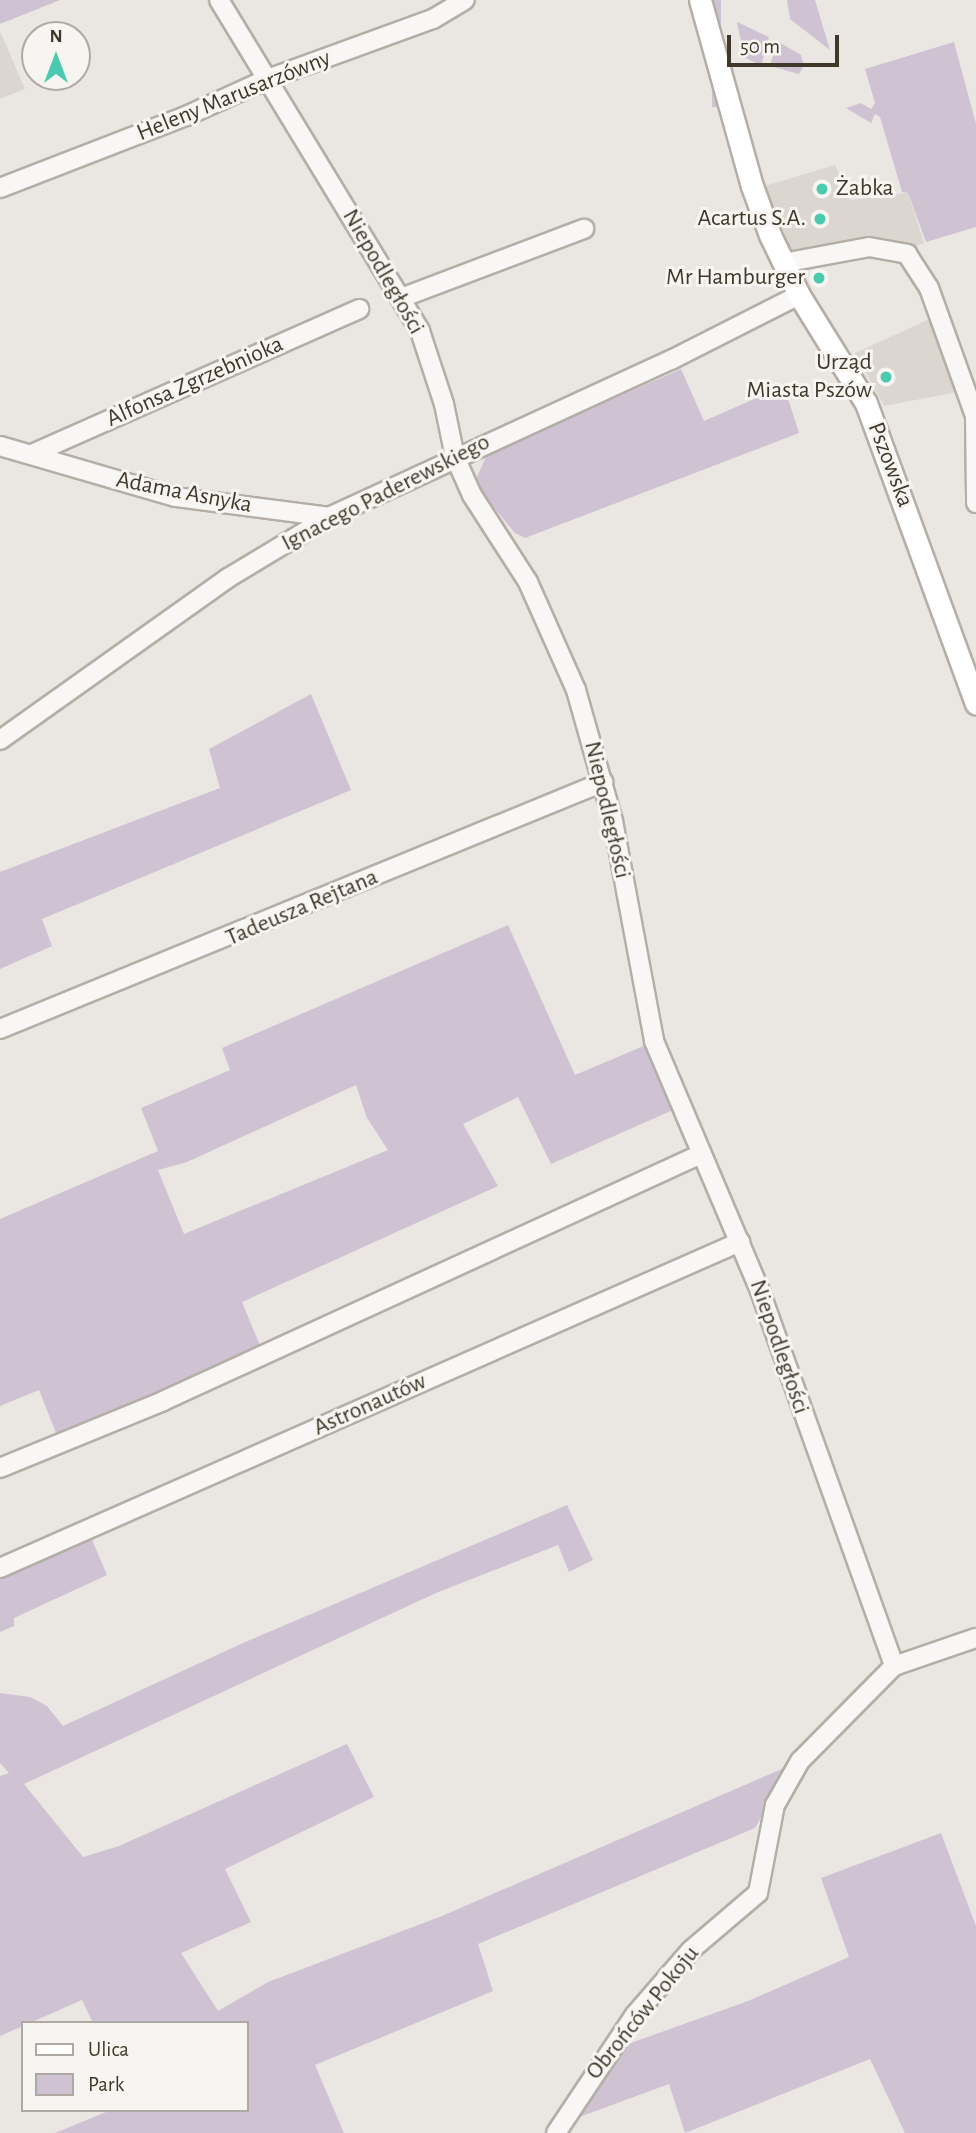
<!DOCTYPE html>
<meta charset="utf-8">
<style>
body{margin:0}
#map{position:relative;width:976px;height:2133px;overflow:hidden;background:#eae6e2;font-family:"Alegreya Sans",sans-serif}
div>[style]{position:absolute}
.built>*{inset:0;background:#dcd6d0}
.green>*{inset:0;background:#cfc3d3;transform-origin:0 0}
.roads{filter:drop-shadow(2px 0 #b4aea7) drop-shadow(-2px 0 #b4aea7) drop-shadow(0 2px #b4aea7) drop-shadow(0 -2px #b4aea7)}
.minor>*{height:18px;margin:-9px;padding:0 9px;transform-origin:9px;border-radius:9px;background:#f8f7f5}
.major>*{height:21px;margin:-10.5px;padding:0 10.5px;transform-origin:10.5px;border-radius:10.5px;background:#fff}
.dots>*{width:19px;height:19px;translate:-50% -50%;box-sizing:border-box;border:4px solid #f7f5f2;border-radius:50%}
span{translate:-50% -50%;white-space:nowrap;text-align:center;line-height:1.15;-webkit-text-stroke:6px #f7f5f2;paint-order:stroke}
.street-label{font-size:24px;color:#41382a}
.poi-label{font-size:24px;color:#41382a}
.left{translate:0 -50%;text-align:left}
.right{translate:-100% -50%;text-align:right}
.legend{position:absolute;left:21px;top:2021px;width:228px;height:91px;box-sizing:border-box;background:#f7f5f2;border:2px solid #aea9a2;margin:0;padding:9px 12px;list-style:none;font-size:21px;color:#41382a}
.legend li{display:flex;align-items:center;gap:14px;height:35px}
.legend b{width:35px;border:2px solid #aea9a2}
.north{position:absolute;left:21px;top:21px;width:70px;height:70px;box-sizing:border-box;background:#f7f5f2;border:2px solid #aea9a2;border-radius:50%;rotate:0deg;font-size:19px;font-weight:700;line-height:28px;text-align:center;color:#41382a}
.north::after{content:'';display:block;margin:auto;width:24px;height:32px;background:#4ccab0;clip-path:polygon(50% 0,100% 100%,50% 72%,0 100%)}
.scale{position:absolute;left:727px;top:35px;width:112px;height:32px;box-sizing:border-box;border:4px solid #41382a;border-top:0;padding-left:9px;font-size:21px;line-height:24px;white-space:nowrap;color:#41382a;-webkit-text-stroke:5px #f7f5f2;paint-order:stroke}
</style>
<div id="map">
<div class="built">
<div style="clip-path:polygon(0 31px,25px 89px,0 99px)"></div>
<div style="clip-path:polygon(835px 165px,850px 200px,908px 193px,924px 243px,914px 247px,884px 242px,788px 255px,762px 187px)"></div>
<div style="clip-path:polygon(932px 318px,958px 392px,884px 406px,855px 353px)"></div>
</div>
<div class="green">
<div style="clip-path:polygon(0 0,60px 0,0 24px)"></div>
<div style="left:712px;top:0;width:9px;height:107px"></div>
<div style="clip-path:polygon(787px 0,815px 0,830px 50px,790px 19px)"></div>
<div style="clip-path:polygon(737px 22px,769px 37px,761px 66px,744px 57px)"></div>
<div style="clip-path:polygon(777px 41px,801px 55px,804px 65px,799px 74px,770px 66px)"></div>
<div style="clip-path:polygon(954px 42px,976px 124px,976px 227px,926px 242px,908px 193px,902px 192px,880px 117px,875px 114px,871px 123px,846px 108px,861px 103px,871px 109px,875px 103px,865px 69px)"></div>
<div style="clip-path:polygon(681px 369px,704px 421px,784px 386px,799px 433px,525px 538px,515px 533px,478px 488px,476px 479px,487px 455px)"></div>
<div style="clip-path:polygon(311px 694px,351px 790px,42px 919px,52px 946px,0 969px,0 872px,220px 788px,209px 749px)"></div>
<div style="clip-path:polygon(evenodd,508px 925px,575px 1075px,646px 1045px,673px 1110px,551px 1164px,518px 1097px,463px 1124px,498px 1186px,242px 1302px,261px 1348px,58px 1438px,39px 1390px,0 1406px,0 1219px,158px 1151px,141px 1108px,230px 1070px,222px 1048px,508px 925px,356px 1085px,367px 1118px,388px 1150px,184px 1234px,158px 1170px,187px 1162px,356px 1085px)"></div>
<div style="clip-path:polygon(567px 1505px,593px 1560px,569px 1572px,558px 1545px,436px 1593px,24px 1784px,83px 1857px,119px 1846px,347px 1744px,374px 1797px,225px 1869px,251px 1922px,181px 1953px,218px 2011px,268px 1982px,442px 1916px,791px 1765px,755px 1828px,478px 1944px,493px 1991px,315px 2065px,344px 2133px,55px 2133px,111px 2110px,247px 2110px,247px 2023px,93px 2023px,82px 2000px,0 2036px,0 1776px,9px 1773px,0 1763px,0 1693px,30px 1697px,47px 1706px,63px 1726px,243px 1643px)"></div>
<div style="clip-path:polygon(90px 1535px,107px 1575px,14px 1618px,14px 1626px,0 1632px,0 1574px)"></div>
<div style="clip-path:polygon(941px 1833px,976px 1926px,976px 2133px,905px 2133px,870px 2059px,685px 2133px,669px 2084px,574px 2119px,617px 2048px,748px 2001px,849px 1957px,821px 1878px)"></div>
</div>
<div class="roads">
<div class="minor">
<div style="left:219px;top:0;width:387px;rotate:58.7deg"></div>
<div style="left:420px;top:331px;width:77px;rotate:71.8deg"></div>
<div style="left:444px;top:404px;width:54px;rotate:78.3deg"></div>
<div style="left:455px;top:457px;width:42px;rotate:65.9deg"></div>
<div style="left:472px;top:495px;width:103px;rotate:57.2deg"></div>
<div style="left:528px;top:582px;width:118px;rotate:66deg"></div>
<div style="left:576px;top:690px;width:136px;rotate:74.2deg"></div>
<div style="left:613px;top:821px;width:224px;rotate:79.4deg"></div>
<div style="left:654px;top:1041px;width:272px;rotate:67deg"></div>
<div style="left:760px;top:1291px;width:398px;rotate:70.3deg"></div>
<div style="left:0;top:188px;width:199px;rotate:-21.2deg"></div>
<div style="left:186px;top:116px;width:87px;rotate:-24.5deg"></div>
<div style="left:265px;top:80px;width:179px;rotate:-20deg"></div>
<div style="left:433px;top:19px;width:37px;rotate:-31deg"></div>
<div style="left:783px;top:263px;width:87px;rotate:-10.5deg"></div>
<div style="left:869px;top:247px;width:39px;rotate:10deg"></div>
<div style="left:907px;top:254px;width:40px;rotate:57.1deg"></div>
<div style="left:929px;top:288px;width:136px;rotate:70.2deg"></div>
<div style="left:975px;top:416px;width:87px;rotate:89.3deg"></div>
<div style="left:401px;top:298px;width:196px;rotate:-20.7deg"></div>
<div style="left:0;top:446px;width:183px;rotate:16.2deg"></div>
<div style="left:176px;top:497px;width:154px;rotate:7.4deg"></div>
<div style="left:32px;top:454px;width:358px;rotate:-23.9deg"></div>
<div style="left:0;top:740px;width:280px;rotate:-35.4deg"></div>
<div style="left:228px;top:578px;width:118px;rotate:-31.1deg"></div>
<div style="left:329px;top:517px;width:376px;rotate:-24.7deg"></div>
<div style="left:671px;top:360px;width:144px;rotate:-26.9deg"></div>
<div style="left:0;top:1029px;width:652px;rotate:-22.27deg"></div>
<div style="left:0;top:1468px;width:176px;rotate:-22.3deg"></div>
<div style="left:163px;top:1401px;width:590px;rotate:-24.65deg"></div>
<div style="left:0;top:1568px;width:809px;rotate:-23.78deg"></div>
<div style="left:556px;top:2133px;width:141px;rotate:-56.3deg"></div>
<div style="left:634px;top:2016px;width:87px;rotate:-49.2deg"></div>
<div style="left:691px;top:1950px;width:88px;rotate:-40.4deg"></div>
<div style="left:758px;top:1893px;width:90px;rotate:-79.1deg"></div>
<div style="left:775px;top:1805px;width:51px;rotate:-60.4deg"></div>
<div style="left:800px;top:1761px;width:134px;rotate:-45.3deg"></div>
<div style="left:894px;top:1666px;width:87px;rotate:-18.9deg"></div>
</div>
<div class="major">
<div style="left:700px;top:0;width:193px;rotate:74.4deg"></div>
<div style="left:752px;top:186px;width:52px;rotate:69.8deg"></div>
<div style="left:770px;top:235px;width:67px;rotate:64.2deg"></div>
<div style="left:799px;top:295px;width:127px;rotate:58.2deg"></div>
<div style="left:866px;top:403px;width:320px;rotate:69.9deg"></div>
</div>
</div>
<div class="dots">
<div style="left:822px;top:189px;background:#4ccab0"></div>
<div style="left:820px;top:219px;background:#4ccab0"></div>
<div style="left:819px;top:278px;background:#4ccab0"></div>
<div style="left:886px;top:377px;background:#4ccab0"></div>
</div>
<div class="street-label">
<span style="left:234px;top:96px;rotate:-22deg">Heleny Marusarzówny</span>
<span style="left:383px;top:272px;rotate:60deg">Niepodległości</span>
<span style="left:195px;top:382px;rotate:-24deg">Alfonsa Zgrzebnioka</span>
<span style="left:890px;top:465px;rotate:69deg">Pszowska</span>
<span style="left:184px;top:493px;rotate:11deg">Adama Asnyka</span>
<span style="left:386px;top:493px;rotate:-27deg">Ignacego Paderewskiego</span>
<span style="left:607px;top:810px;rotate:77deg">Niepodległości</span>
<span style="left:302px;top:908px;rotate:-23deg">Tadeusza Rejtana</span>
<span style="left:779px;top:1347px;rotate:71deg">Niepodległości</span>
<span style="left:370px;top:1405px;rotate:-24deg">Astronautów</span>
<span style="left:643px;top:2013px;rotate:-51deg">Obrońców Pokoju</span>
</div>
<div class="poi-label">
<span class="left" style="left:836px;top:189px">Żabka</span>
<span class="right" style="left:806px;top:219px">Acartus S.A.</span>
<span class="right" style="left:805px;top:278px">Mr Hamburger</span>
<span class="right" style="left:872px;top:377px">Urząd<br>Miasta Pszów</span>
</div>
<ul class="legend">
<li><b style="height:9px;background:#fff"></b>Ulica</li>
<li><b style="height:19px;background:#cfc3d3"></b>Park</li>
</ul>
<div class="north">N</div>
<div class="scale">50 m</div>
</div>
